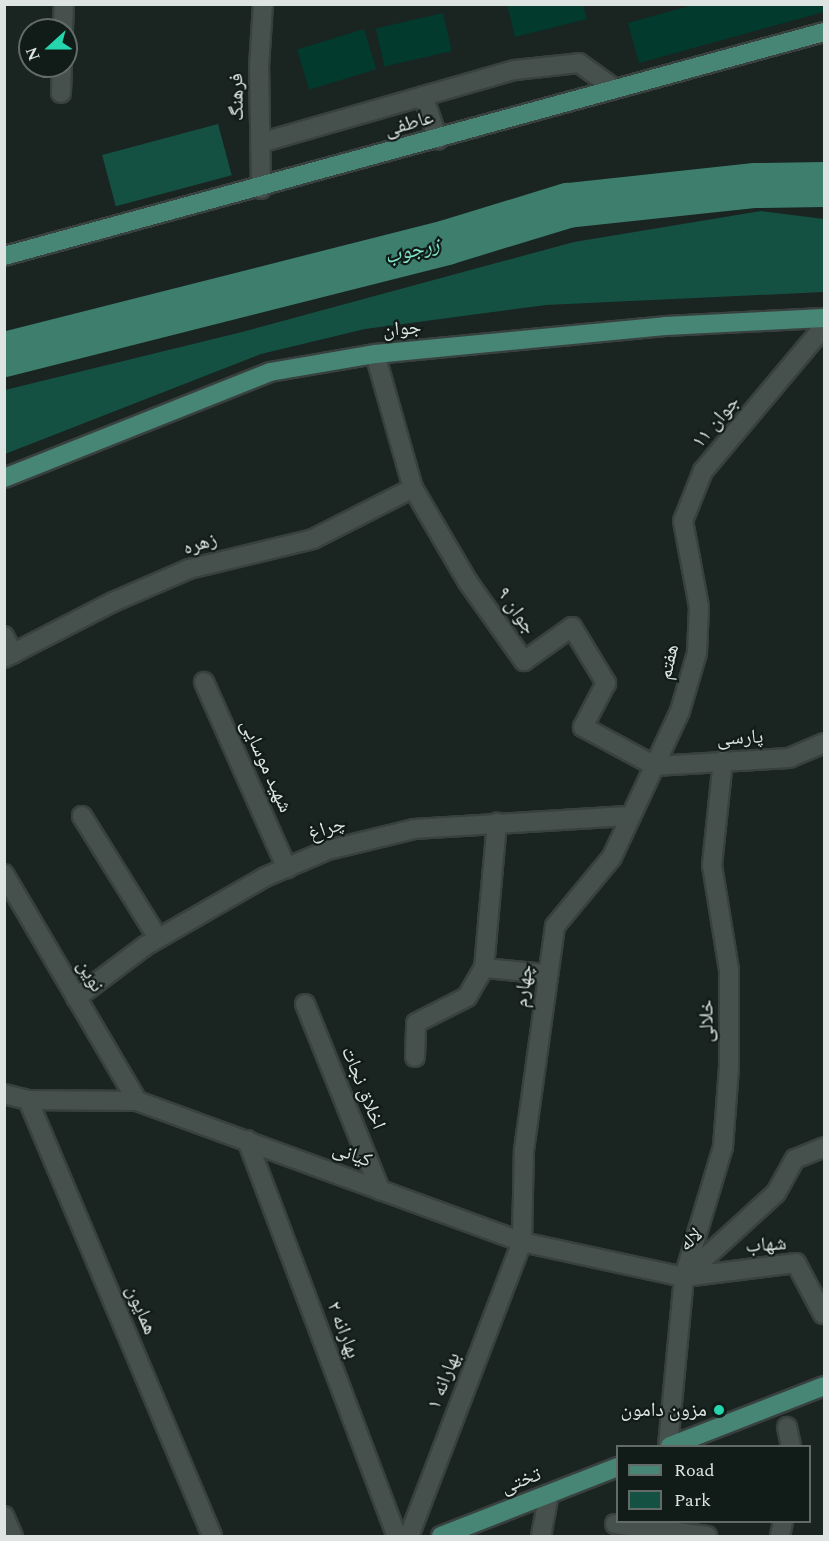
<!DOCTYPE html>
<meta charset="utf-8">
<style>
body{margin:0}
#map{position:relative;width:829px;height:1541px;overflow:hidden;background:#1a2421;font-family:Spectral,"Noto Naskh Arabic",serif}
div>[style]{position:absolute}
.green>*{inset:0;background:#145142;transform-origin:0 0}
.river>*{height:45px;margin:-22.5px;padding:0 22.5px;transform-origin:22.5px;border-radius:22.5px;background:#3d7e6c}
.building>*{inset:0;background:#023a2e;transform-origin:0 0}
.roads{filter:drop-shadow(2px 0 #39413f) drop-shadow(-2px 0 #39413f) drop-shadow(0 2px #39413f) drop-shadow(0 -2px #39413f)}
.minor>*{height:18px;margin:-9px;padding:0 9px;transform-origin:9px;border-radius:9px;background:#46514e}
.major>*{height:18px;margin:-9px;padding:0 9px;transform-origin:9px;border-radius:9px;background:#478675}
.dots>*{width:16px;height:16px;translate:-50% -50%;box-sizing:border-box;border:3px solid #111b18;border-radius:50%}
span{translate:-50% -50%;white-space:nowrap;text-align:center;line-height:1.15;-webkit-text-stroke:4.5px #111b18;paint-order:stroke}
.street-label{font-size:20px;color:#dde4e2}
.poi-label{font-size:20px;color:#dde4e2}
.right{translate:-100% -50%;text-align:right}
.water-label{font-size:21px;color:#81e5c8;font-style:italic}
.frame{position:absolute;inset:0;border:6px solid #dde4e2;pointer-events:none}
.legend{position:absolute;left:616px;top:1445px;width:195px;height:78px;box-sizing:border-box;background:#111b18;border:2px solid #636b69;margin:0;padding:8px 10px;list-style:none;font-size:18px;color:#dde4e2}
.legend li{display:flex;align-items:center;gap:12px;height:30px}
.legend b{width:30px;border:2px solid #636b69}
.north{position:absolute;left:18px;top:18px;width:60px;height:60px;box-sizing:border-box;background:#111b18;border:2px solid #636b69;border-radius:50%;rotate:249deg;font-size:16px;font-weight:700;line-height:24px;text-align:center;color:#dde4e2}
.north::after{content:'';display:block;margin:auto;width:21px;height:27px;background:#24d5ae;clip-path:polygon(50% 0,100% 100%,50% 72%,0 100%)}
</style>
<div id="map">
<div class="green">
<div style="left:218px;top:124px;width:53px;height:120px;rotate:75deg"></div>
<div style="clip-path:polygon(761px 211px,824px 219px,824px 292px,546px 305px,365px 329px,261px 354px,5px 454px,5px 390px,242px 332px,574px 242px)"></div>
</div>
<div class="river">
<div style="left:4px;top:354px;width:456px;rotate:-14.2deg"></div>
<div style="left:446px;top:242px;width:127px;rotate:-17deg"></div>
<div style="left:567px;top:205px;width:189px;rotate:-6.1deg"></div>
<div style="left:755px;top:185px;width:69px;rotate:-0.8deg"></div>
</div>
<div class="building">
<div style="clip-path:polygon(507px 4px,583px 4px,587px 19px,515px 37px)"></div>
<div style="clip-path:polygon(696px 4px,824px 4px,824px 12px,639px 63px,628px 23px)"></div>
<div style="left:443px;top:13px;width:39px;height:69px;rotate:77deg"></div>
<div style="left:364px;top:29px;width:42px;height:70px;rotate:73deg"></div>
</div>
<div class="roads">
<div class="minor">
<div style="left:63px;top:30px;width:26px;rotate:-88deg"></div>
<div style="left:61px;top:93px;width:27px;rotate:-88deg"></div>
<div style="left:423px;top:96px;width:46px;rotate:70.8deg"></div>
<div style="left:260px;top:143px;width:265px;rotate:-16deg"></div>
<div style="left:515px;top:70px;width:64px;rotate:-6.2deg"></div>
<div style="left:579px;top:63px;width:44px;rotate:35.8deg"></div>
<div style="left:261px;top:189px;width:122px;rotate:-90.9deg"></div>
<div style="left:259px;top:67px;width:63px;rotate:-86.4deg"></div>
<div style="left:375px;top:354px;width:139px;rotate:74.2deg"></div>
<div style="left:413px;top:488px;width:109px;rotate:59.7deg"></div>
<div style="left:468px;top:582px;width:97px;rotate:54.7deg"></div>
<div style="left:524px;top:661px;width:59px;rotate:-35.3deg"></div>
<div style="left:572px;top:627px;width:66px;rotate:58.7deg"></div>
<div style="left:606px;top:683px;width:50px;rotate:117.6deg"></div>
<div style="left:583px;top:727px;width:82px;rotate:28.4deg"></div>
<div style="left:4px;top:636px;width:20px;rotate:63deg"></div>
<div style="left:4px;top:658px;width:123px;rotate:-27.2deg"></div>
<div style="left:113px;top:602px;width:83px;rotate:-23.5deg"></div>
<div style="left:189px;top:569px;width:128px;rotate:-13.6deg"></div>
<div style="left:313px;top:539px;width:112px;rotate:-27deg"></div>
<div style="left:204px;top:682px;width:204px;rotate:66deg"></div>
<div style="left:655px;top:766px;width:134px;rotate:-3.4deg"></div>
<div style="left:789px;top:758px;width:38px;rotate:-23deg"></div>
<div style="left:82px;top:816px;width:144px;rotate:58.1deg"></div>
<div style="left:4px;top:874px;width:263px;rotate:59.6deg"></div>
<div style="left:484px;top:968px;width:64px;rotate:5.4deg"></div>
<div style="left:76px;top:998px;width:86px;rotate:-37deg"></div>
<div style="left:145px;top:946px;width:138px;rotate:-29.9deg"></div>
<div style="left:265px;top:877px;width:69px;rotate:-23.2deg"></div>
<div style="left:328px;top:850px;width:89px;rotate:-13.7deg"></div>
<div style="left:414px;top:829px;width:214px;rotate:-3.5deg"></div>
<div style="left:305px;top:1004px;width:201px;rotate:68deg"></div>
<div style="left:415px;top:1057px;width:34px;rotate:-88deg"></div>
<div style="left:416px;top:1023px;width:57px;rotate:-27deg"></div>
<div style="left:467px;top:997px;width:34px;rotate:-60deg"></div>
<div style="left:484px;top:968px;width:146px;rotate:-84.9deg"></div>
<div style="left:4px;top:1094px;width:25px;rotate:14deg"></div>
<div style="left:28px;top:1100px;width:109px;rotate:0.5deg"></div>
<div style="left:137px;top:1101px;width:410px;rotate:20.1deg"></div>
<div style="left:522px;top:1242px;width:166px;rotate:12.2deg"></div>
<div style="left:684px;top:1277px;width:113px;rotate:-7.1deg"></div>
<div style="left:796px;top:1263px;width:58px;rotate:62.1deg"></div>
<div style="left:28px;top:1100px;width:473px;rotate:67.1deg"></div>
<div style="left:247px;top:1140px;width:423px;rotate:69.3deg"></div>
<div style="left:685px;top:1276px;width:123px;rotate:-42.4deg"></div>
<div style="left:776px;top:1193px;width:39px;rotate:-61deg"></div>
<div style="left:795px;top:1159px;width:31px;rotate:-22deg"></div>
<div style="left:787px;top:1427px;width:19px;rotate:78deg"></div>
<div style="left:668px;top:1446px;width:170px;rotate:-84.6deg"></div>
<div style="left:684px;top:1277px;width:136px;rotate:-73.3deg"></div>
<div style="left:723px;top:1147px;width:79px;rotate:-85.7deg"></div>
<div style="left:729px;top:1068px;width:98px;rotate:-90deg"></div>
<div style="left:729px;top:970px;width:106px;rotate:-99.2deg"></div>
<div style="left:712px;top:865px;width:105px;rotate:-84deg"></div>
<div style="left:4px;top:1516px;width:22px;rotate:66deg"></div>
<div style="left:615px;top:1524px;width:93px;rotate:7.4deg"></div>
<div style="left:409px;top:1536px;width:315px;rotate:-69deg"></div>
<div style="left:522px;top:1242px;width:92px;rotate:-88.8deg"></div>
<div style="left:524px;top:1150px;width:226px;rotate:-82.1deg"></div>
<div style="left:555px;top:926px;width:89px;rotate:-50.4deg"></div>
<div style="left:612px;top:857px;width:161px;rotate:-65deg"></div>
<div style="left:680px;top:711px;width:60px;rotate:-73.7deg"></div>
<div style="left:697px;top:653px;width:46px;rotate:-87.5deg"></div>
<div style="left:699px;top:607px;width:87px;rotate:-100.5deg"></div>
<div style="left:683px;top:521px;width:54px;rotate:-68.2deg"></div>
<div style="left:703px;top:471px;width:188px;rotate:-50deg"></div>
<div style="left:541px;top:1536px;width:43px;rotate:-79.2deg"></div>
<div style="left:780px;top:1536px;width:14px;rotate:-78deg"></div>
</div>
<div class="major">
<div style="left:4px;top:256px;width:850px;rotate:-15.28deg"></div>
<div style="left:4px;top:478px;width:286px;rotate:-21.7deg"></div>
<div style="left:270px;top:372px;width:107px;rotate:-9.7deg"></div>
<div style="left:375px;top:354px;width:291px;rotate:-5.5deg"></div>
<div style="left:665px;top:326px;width:159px;rotate:-2.9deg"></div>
<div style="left:670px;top:1446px;width:165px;rotate:-21.3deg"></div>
<div style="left:441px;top:1536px;width:190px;rotate:-21.3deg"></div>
</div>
</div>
<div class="dots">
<div style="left:719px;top:1410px;background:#24d5ae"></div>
</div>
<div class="street-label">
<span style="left:237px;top:97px;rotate:-91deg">فرهنگ</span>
<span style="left:409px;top:124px;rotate:-16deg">عاطفی</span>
<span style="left:402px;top:329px;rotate:-5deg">جوان</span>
<span style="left:716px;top:422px;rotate:-50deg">جوان ۱۱</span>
<span style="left:200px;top:544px;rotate:-17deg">زهره</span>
<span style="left:516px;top:611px;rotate:54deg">جوان ۹</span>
<span style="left:669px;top:662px;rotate:-77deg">هفتم</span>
<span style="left:740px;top:738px;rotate:-3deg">پارسی</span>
<span style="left:266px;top:766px;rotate:66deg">شهید موسایی</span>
<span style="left:327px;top:829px;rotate:-18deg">چراغ</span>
<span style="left:90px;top:976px;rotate:60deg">نوین</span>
<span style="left:524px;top:986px;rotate:-82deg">چهارم</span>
<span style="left:707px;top:1021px;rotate:-90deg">خلالی</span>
<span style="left:363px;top:1088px;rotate:68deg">اخلاق نجات</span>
<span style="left:352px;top:1155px;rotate:20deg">کیانی</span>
<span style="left:691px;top:1240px;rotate:-42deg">لاله</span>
<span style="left:766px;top:1245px;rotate:-4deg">شهاب</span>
<span style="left:141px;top:1310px;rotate:67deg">همایون</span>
<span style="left:343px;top:1330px;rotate:69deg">بهارانه ۲</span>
<span style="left:444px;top:1381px;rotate:-69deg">بهارانه ۱</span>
<span style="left:521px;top:1481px;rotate:-21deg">تختی</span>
</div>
<div class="poi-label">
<span class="right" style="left:707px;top:1410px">مزون دامون</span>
</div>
<div class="water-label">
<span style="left:412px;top:251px;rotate:-14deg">زرجوب</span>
</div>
<div class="frame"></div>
<ul class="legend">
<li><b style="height:8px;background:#478675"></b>Road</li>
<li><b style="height:16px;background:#145142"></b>Park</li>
</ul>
<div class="north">N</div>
</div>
